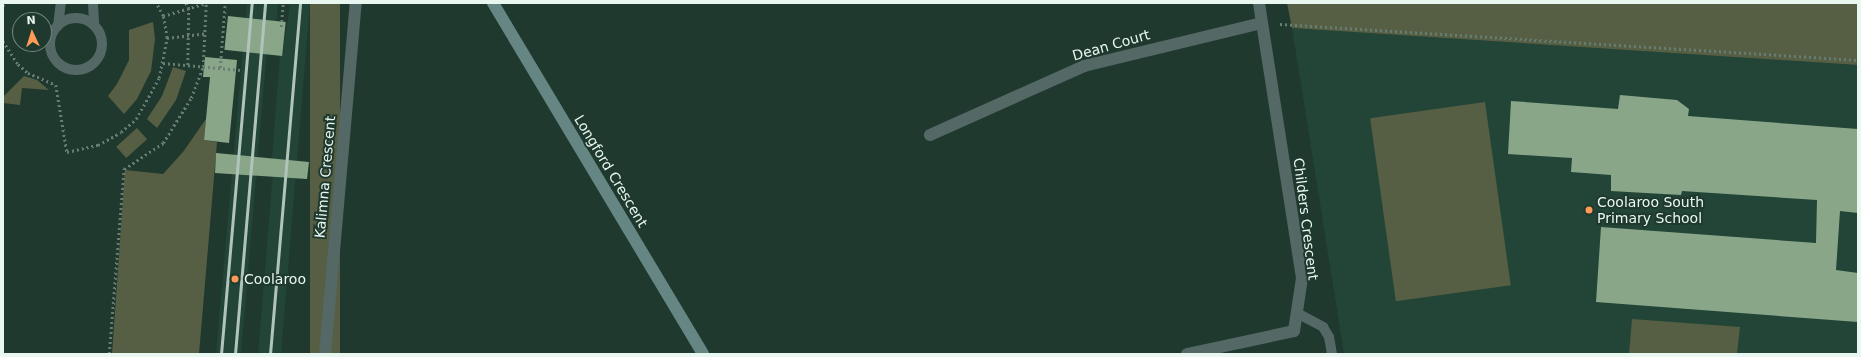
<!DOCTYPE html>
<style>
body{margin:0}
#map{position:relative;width:1861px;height:357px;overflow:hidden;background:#1f392f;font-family:"DejaVu Sans",sans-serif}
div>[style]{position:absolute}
.built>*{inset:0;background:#224538}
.green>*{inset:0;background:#565f43;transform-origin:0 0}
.building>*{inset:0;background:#89a788;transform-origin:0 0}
.path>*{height:2.5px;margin-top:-1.25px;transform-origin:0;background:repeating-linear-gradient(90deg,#667d74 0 2px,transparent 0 5px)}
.lane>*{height:10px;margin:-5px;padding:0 5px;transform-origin:5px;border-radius:5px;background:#546866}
.lane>.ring{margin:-5px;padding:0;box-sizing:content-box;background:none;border:10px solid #546866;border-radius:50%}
.street>*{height:12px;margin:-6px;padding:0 6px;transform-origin:6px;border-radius:6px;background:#546866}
.secondary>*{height:12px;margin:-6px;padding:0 6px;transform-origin:6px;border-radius:6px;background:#658683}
.rail>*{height:3px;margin:-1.5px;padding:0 1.5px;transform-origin:1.5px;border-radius:1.5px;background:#b1c4bc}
.dots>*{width:11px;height:11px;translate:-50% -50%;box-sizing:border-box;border:2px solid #1f392f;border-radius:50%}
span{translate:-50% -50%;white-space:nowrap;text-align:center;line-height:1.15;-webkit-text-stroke:4px #1f392f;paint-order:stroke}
.street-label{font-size:14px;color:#e8f8f1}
.poi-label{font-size:14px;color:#e8f8f1}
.left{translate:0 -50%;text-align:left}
.frame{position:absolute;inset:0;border:4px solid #e8f8f1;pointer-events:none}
.north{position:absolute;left:12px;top:12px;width:40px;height:40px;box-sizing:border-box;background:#1f392f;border:1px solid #6f857d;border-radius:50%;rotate:356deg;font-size:11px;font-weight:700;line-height:16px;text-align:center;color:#e8f8f1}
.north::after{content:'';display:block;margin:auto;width:14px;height:18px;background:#fe9c57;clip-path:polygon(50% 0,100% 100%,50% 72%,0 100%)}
</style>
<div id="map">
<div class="built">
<div style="clip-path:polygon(247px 3px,310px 3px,281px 354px,258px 354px,274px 159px,272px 159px,280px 53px,283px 53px,290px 5px,278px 4px,276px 26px,269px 26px,241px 354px,216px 354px)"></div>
<div style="clip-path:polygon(1292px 28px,1858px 65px,1858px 354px,1344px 354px)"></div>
</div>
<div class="green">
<div style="left:310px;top:3px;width:30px;height:352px"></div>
<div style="clip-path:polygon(1287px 3px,1858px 3px,1858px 65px,1292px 28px)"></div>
<div style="clip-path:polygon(153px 22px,155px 39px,151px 71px,137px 99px,124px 114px,108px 96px,117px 84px,129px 60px,129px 30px)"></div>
<div style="clip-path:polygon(173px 67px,186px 71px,176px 100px,157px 128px,147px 119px,162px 96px)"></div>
<div style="clip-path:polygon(24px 76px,37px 80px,49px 90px,22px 88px,20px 105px,3px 103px,3px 97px)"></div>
<div style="left:1485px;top:102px;width:185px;height:116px;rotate:82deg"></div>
<div style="clip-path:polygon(206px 119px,204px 140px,217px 142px,199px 354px,112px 354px,125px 170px,163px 174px,183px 152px)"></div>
<div style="left:137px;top:128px;width:15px;height:28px;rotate:48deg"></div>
<div style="clip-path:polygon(1632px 319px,1740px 327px,1737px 354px,1629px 354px)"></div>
</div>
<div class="building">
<div style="left:228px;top:16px;width:58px;height:34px;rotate:6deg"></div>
<div style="clip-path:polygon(205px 57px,237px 60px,229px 143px,204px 140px,210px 77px,203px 77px)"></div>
<div style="clip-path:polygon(1620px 95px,1677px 100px,1689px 109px,1688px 116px,1858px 129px,1858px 213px,1840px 211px,1836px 270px,1858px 273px,1858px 322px,1596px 302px,1601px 227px,1816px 243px,1817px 200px,1682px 191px,1681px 195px,1611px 191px,1611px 175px,1571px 172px,1572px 158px,1508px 154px,1511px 101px,1618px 109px)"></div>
<div style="clip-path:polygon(216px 153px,309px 162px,307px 179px,215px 173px)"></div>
</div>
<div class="path">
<div style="left:186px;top:3px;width:6px;rotate:59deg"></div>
<div style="left:189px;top:8px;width:58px;rotate:91deg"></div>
<div style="left:3px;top:6px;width:3px;rotate:-72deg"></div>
<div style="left:163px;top:16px;width:45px;rotate:-16.8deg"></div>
<div style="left:1280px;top:24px;width:579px;rotate:3.56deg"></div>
<div style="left:281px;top:27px;width:24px;rotate:-85deg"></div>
<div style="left:167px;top:38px;width:39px;rotate:-7deg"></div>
<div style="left:3px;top:41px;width:27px;rotate:57deg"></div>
<div style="left:18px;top:64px;width:13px;rotate:42deg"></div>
<div style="left:28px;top:73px;width:30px;rotate:23deg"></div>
<div style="left:56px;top:85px;width:68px;rotate:80.7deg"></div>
<div style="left:67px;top:152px;width:32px;rotate:-13deg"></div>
<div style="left:98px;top:145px;width:26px;rotate:-29deg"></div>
<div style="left:121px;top:132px;width:20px;rotate:-41deg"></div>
<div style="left:136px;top:119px;width:47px;rotate:-60.7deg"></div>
<div style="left:159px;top:78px;width:41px;rotate:-78.7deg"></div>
<div style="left:167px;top:38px;width:22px;rotate:-100deg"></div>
<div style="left:163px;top:16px;width:15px;rotate:-118deg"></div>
<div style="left:163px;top:63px;width:78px;rotate:5.1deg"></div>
<div style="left:220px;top:68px;width:65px;rotate:-85.6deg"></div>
<div style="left:109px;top:354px;width:186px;rotate:-85.4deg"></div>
<div style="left:124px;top:169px;width:47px;rotate:-33.7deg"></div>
<div style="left:163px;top:143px;width:53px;rotate:-58.1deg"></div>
<div style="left:191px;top:98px;width:33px;rotate:-69deg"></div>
<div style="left:203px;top:67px;width:64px;rotate:-87.3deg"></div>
</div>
<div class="lane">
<div style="left:93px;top:3px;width:22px;rotate:87deg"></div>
<div class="ring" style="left:50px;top:18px;width:42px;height:42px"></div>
<div style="left:58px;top:26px;width:23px;rotate:-83deg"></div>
<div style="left:1297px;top:313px;width:30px;rotate:28deg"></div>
<div style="left:1323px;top:327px;width:12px;rotate:59deg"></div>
<div style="left:1329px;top:337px;width:17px;rotate:80deg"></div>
</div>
<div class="street">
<div style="left:930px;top:135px;width:169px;rotate:-24.1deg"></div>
<div style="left:1084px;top:66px;width:183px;rotate:-13.6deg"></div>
<div style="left:325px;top:354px;width:352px;rotate:-85deg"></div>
<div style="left:1187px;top:354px;width:109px;rotate:-12.1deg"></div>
<div style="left:1294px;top:331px;width:54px;rotate:-81.4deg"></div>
<div style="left:1302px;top:278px;width:278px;rotate:-98.9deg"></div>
</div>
<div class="secondary">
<div style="left:493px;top:3px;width:409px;rotate:59.1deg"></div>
</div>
<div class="rail">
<div style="left:221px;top:354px;width:352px;rotate:-85deg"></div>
<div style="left:235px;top:354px;width:352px;rotate:-85.1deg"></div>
<div style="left:270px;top:354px;width:352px;rotate:-85.1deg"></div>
</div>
<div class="dots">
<div style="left:1589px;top:210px;background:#fe9c57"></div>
<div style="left:235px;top:279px;background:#fe9c57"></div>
</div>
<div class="street-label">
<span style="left:1111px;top:45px;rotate:-16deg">Dean Court</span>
<span style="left:611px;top:171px;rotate:59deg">Longford Crescent</span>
<span style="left:325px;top:177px;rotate:-85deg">Kalimna Crescent</span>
<span style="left:1306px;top:219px;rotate:83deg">Childers Crescent</span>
</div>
<div class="poi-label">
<span class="left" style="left:1597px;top:210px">Coolaroo South<br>Primary School</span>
<span class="left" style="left:244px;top:279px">Coolaroo</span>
</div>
<div class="frame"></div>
<div class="north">N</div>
</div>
